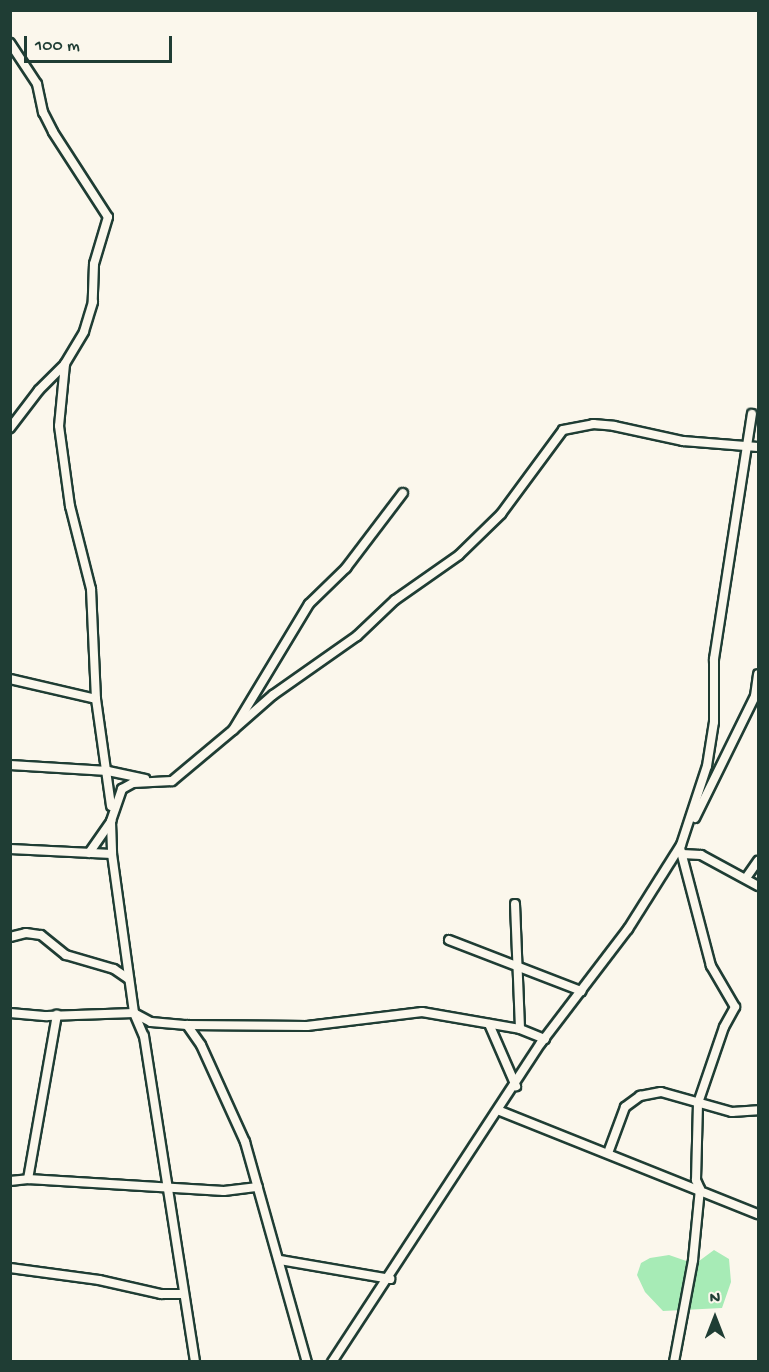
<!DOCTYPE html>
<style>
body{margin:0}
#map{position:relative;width:769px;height:1372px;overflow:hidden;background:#fbf7ec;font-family:"Gochi Hand",sans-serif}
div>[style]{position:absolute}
.green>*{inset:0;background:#a7ebb6}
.roads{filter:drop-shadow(2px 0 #1f3d34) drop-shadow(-2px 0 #1f3d34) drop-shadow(0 2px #1f3d34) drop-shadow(0 -2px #1f3d34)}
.minor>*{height:8px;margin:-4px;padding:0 4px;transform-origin:4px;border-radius:4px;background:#fbf7ec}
span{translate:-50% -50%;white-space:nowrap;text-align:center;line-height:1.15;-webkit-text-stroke:5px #fbf7ec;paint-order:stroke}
.frame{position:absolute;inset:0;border:12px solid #1f3d34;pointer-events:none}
.north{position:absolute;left:685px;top:1288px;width:60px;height:60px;-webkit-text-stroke:4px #fbf7ec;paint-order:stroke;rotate:0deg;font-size:16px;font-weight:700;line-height:24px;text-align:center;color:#1f3d34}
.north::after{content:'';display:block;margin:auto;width:21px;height:27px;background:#1f3d34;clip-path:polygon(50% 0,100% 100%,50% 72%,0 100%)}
.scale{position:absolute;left:24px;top:36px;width:148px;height:27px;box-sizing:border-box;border:3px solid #1f3d34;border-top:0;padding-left:8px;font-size:18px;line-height:21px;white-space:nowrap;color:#1f3d34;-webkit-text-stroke:4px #fbf7ec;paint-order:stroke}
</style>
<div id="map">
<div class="green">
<div style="clip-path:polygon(714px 1250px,729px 1259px,731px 1282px,722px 1308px,663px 1311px,645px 1292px,637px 1275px,641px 1263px,650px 1258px,669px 1255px,695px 1264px)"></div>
</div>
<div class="roads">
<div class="minor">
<div style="left:10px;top:43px;width:49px;rotate:56.6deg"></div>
<div style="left:37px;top:84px;width:29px;rotate:78deg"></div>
<div style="left:43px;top:112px;width:22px;rotate:63deg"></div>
<div style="left:53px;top:132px;width:101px;rotate:57.1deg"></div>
<div style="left:108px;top:217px;width:49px;rotate:106.6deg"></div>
<div style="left:94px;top:264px;width:38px;rotate:92deg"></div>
<div style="left:93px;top:302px;width:31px;rotate:107deg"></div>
<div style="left:84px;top:332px;width:37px;rotate:121deg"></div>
<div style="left:65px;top:364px;width:37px;rotate:135deg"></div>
<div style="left:39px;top:390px;width:48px;rotate:127.3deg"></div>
<div style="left:65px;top:364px;width:62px;rotate:95.5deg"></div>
<div style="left:59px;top:426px;width:81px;rotate:82.2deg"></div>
<div style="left:70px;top:506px;width:86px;rotate:75.8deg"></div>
<div style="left:91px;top:589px;width:110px;rotate:87.4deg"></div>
<div style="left:96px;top:699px;width:108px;rotate:82deg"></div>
<div style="left:10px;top:679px;width:88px;rotate:13.1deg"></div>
<div style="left:233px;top:730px;width:53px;rotate:-41.2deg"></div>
<div style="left:273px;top:695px;width:103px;rotate:-35.1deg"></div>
<div style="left:357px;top:636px;width:52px;rotate:-43.5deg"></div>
<div style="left:395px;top:600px;width:78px;rotate:-35.1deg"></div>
<div style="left:459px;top:555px;width:59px;rotate:-44.3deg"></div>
<div style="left:501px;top:514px;width:104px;rotate:-53.6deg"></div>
<div style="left:563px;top:430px;width:31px;rotate:-11deg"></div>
<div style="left:593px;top:424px;width:21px;rotate:5deg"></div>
<div style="left:614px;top:426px;width:71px;rotate:12.3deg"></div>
<div style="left:683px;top:441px;width:75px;rotate:4.6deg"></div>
<div style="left:10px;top:765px;width:98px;rotate:3.5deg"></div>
<div style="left:108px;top:771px;width:38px;rotate:12deg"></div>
<div style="left:695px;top:818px;width:136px;rotate:-63.8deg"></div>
<div style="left:755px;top:696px;width:22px;rotate:-82deg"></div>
<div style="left:111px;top:822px;width:32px;rotate:88deg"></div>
<div style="left:10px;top:849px;width:102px;rotate:2.8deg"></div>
<div style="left:112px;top:854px;width:161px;rotate:82.1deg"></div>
<div style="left:134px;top:1013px;width:19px;rotate:28deg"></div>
<div style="left:151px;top:1022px;width:36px;rotate:5deg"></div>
<div style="left:187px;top:1025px;width:24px;rotate:55deg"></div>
<div style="left:201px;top:1045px;width:107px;rotate:65.6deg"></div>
<div style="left:245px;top:1142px;width:229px;rotate:74.3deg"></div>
<div style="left:89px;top:853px;width:39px;rotate:-55deg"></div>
<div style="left:111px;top:821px;width:34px;rotate:-71deg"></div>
<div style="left:122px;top:789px;width:13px;rotate:-29deg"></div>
<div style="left:133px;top:783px;width:39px;rotate:-3deg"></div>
<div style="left:172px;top:781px;width:80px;rotate:-39.9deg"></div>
<div style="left:233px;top:730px;width:147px;rotate:-58.9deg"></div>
<div style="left:309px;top:604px;width:52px;rotate:-44.2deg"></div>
<div style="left:346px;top:568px;width:94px;rotate:-52.8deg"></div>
<div style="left:682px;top:854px;width:19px;rotate:3deg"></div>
<div style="left:701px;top:855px;width:65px;rotate:28.5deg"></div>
<div style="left:746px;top:878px;width:21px;rotate:-55deg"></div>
<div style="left:515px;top:904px;width:125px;rotate:87.7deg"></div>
<div style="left:10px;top:937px;width:16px;rotate:-14deg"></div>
<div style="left:26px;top:933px;width:15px;rotate:8deg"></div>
<div style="left:41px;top:935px;width:32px;rotate:39deg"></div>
<div style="left:66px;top:955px;width:50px;rotate:16.3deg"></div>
<div style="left:114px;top:969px;width:18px;rotate:34deg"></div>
<div style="left:449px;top:940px;width:142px;rotate:21.1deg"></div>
<div style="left:10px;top:1013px;width:37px;rotate:5deg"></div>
<div style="left:47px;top:1016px;width:87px;rotate:-2deg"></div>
<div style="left:134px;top:1013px;width:25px;rotate:67deg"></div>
<div style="left:144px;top:1036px;width:330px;rotate:81.1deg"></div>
<div style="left:489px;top:1024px;width:68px;rotate:66.5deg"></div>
<div style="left:187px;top:1025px;width:120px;rotate:0.5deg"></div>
<div style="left:307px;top:1026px;width:116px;rotate:-6.9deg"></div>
<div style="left:422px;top:1012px;width:99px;rotate:9.8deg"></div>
<div style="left:520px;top:1029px;width:27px;rotate:22deg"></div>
<div style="left:500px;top:1111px;width:278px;rotate:21.8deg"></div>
<div style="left:608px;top:1153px;width:49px;rotate:-69.7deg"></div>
<div style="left:625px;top:1107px;width:19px;rotate:-36deg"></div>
<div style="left:640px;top:1096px;width:21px;rotate:-11deg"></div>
<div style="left:661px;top:1092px;width:74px;rotate:15.7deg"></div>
<div style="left:732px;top:1112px;width:26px;rotate:-4deg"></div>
<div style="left:28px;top:1179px;width:196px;rotate:3.5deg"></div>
<div style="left:224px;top:1191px;width:34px;rotate:-7deg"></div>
<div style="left:10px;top:1181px;width:18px;rotate:-6deg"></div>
<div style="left:28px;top:1179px;width:167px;rotate:-80deg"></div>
<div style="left:280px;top:1260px;width:112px;rotate:9.8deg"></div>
<div style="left:10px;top:1268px;width:90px;rotate:7.7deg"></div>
<div style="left:99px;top:1280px;width:64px;rotate:12.7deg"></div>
<div style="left:161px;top:1294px;width:22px"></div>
<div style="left:332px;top:1362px;width:381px;rotate:-56.8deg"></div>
<div style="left:541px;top:1043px;width:143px;rotate:-52.7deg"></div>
<div style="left:628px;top:929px;width:99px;rotate:-57.8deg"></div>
<div style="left:674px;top:1362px;width:104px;rotate:-79.4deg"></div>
<div style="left:693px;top:1260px;width:71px;rotate:-84.4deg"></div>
<div style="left:700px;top:1189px;width:10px;rotate:-114deg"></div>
<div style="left:696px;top:1180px;width:77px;rotate:-88.5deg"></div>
<div style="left:698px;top:1103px;width:80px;rotate:-71.1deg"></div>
<div style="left:724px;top:1027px;width:23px;rotate:-61deg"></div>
<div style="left:735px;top:1007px;width:48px;rotate:-120.3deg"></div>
<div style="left:711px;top:966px;width:122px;rotate:-104.7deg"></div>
<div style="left:680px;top:848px;width:86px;rotate:-71.8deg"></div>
<div style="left:707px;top:766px;width:45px;rotate:-81deg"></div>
<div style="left:714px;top:722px;width:63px;rotate:-90deg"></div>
<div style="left:714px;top:659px;width:248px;rotate:-81.2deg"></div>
</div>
</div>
<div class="frame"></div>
<div class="north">N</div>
<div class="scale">100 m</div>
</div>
